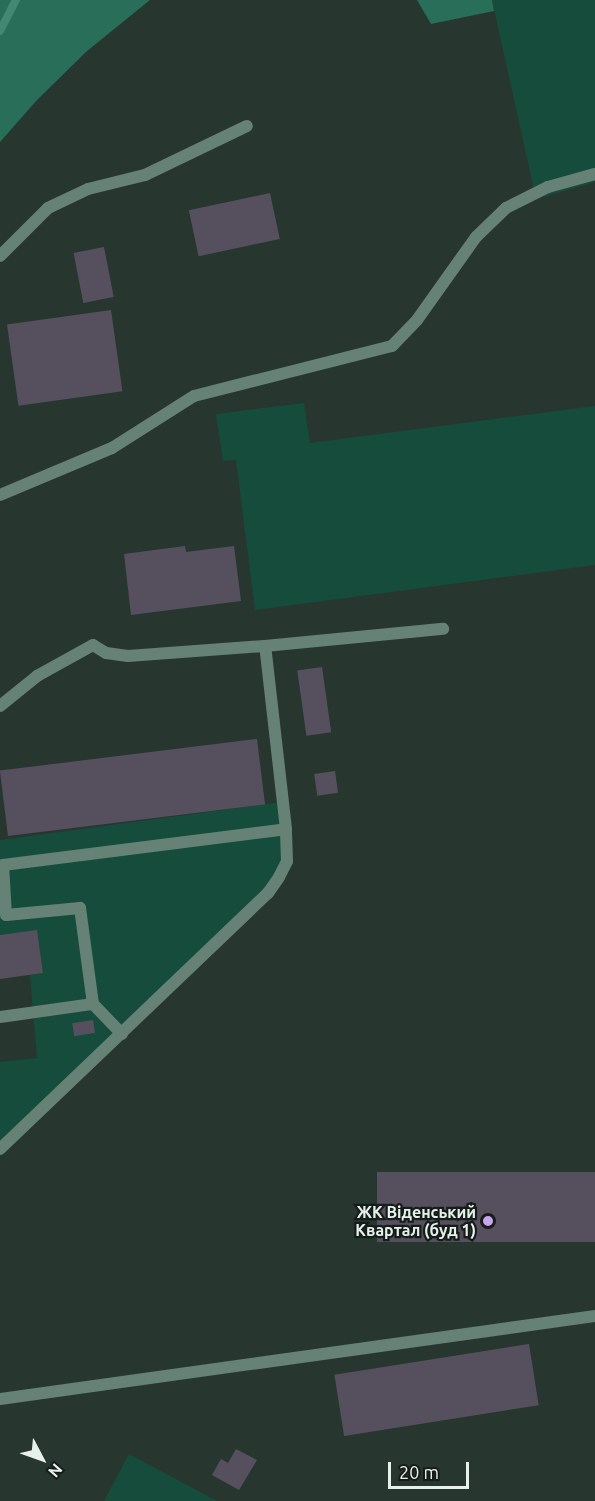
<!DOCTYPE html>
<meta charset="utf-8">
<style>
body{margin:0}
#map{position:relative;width:595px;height:1501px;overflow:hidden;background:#273730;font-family:Ubuntu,sans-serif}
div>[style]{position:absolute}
.green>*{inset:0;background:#164c3b}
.forest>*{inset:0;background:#286e58}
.stream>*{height:8px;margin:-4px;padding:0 4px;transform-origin:4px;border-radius:4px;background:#438870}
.building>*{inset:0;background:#56505e;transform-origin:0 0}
.lane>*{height:12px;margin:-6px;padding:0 6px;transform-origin:6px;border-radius:6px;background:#668277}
.street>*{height:12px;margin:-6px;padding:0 6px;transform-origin:6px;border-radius:6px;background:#668277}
.dots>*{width:16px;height:16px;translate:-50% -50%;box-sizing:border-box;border:3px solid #151c19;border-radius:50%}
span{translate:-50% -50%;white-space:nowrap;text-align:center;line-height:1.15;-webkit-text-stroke:4.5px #151c19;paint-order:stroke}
.poi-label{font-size:16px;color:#e7f1ec;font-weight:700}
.right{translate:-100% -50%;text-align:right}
.north{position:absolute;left:12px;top:1429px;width:60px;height:60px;-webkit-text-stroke:4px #151c19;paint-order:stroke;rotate:131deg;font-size:16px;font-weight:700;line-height:24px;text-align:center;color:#e7f1ec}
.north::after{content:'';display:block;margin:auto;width:21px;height:27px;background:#e7f1ec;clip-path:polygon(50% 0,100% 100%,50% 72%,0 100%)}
.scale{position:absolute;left:388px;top:1462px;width:81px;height:27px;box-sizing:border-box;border:3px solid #e7f1ec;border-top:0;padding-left:8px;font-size:18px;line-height:21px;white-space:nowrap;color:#e7f1ec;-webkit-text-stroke:4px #151c19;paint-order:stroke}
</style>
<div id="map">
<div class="green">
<div style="clip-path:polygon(492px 0,595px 0,595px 182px,536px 199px)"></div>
<div style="clip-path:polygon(304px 403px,310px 443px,595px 406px,595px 565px,255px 610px,236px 460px,223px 461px,216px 414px)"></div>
<div style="clip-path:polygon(282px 802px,285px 862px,266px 893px,0 1146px,0 1062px,37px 1058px,30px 975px,43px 973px,37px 931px,0 935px,0 840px)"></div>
<div style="clip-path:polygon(129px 1454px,217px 1501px,104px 1501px)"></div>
</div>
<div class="forest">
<div style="clip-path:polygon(0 0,150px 0,87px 51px,37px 100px,0 142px)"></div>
<div style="clip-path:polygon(417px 0,492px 0,494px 11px,431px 24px)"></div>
</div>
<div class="stream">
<div style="left:0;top:31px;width:35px;rotate:-63deg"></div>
</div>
<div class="building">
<div style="left:270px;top:193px;width:47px;height:83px;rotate:78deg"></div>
<div style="left:104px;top:247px;width:51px;height:31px;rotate:79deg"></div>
<div style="left:111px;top:310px;width:82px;height:105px;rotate:82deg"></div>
<div style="clip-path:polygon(185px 546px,186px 552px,234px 546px,241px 601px,131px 615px,124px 554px)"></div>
<div style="left:322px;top:667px;width:66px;height:25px;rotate:82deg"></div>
<div style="left:257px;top:739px;width:66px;height:259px;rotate:83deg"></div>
<div style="left:335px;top:771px;width:22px;height:21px;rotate:82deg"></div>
<div style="clip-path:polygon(37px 930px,43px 973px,0 979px,0 935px)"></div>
<div style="left:93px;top:1020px;width:13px;height:21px;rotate:81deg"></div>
<div style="left:595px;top:1172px;width:70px;height:218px;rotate:90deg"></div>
<div style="left:529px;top:1344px;width:62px;height:197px;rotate:81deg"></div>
<div style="clip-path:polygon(236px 1449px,257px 1460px,239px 1490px,212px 1475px,221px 1459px,228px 1463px)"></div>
</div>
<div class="lane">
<div style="left:0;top:256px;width:68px;rotate:-45deg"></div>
<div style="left:48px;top:208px;width:44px;rotate:-25.4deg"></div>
<div style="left:88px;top:189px;width:59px;rotate:-13.8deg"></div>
<div style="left:145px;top:175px;width:113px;rotate:-25.7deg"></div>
<div style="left:0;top:495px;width:121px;rotate:-22.8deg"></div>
<div style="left:112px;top:448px;width:97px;rotate:-32.4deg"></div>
<div style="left:194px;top:396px;width:204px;rotate:-14.2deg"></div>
<div style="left:392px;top:346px;width:36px;rotate:-46deg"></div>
<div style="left:417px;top:320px;width:102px;rotate:-54.6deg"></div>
<div style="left:476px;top:237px;width:42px;rotate:-44deg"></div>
<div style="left:506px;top:208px;width:47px;rotate:-26.6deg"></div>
<div style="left:548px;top:187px;width:49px;rotate:-15.5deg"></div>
<div style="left:0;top:706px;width:48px;rotate:-39deg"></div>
<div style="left:37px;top:676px;width:64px;rotate:-29deg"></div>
<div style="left:93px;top:645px;width:15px;rotate:32deg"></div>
<div style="left:106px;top:653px;width:22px;rotate:8deg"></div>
<div style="left:128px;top:656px;width:137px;rotate:-4.2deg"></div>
<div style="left:0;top:1017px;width:94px;rotate:-8deg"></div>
<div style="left:122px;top:1034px;width:42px;rotate:-134deg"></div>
<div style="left:93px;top:1004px;width:97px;rotate:-97.7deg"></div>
<div style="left:80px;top:908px;width:74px;rotate:174.6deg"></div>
<div style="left:6px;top:915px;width:50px;rotate:-93.4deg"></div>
<div style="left:3px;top:865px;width:285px;rotate:-7.2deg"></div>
<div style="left:0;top:1149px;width:371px;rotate:-43.7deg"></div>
<div style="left:268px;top:893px;width:19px;rotate:-55deg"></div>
<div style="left:279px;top:877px;width:18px;rotate:-63deg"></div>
<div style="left:287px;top:861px;width:32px;rotate:-92deg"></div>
<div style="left:286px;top:829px;width:184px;rotate:-96.5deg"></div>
<div style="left:265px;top:646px;width:179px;rotate:-5.5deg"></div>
</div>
<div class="street">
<div style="left:0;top:1399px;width:601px;rotate:-7.94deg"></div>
</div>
<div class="dots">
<div style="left:488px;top:1221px;background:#c8a6ef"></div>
</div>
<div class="poi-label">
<span class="right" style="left:476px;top:1221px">ЖК Віденський<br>Квартал (буд 1)</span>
</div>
<div class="north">N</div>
<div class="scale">20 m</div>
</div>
